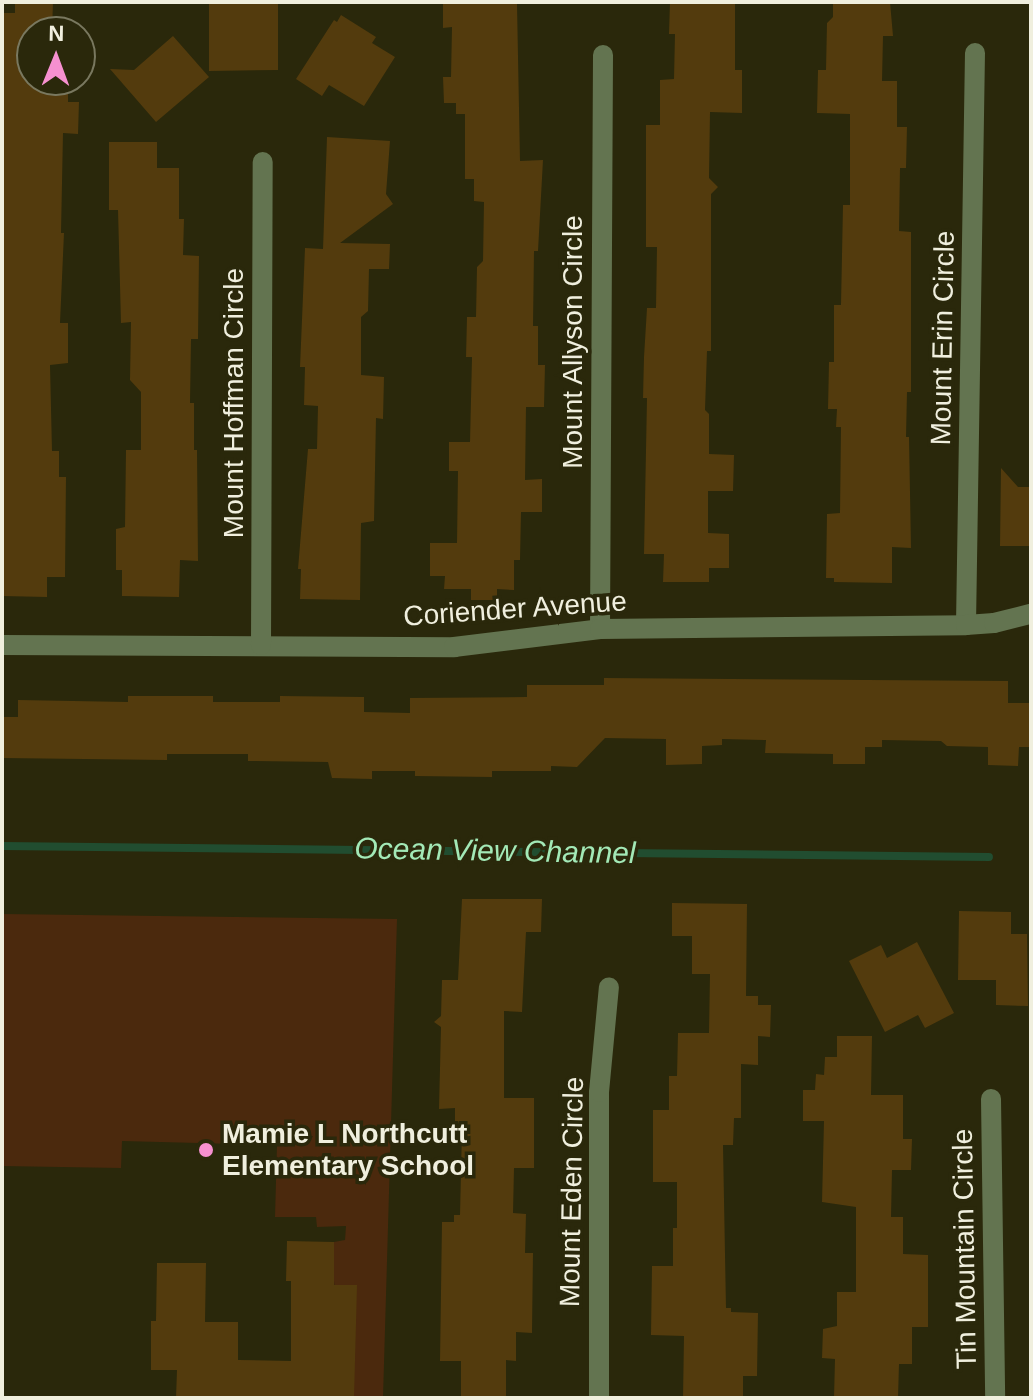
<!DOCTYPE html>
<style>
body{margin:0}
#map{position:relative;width:1033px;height:1400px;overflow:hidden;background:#2a280b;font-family:Arial,sans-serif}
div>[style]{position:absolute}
.green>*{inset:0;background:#4b290d}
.stream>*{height:8px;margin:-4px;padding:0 4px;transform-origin:4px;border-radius:4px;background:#214d30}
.building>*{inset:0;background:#533b0d}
.minor>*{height:20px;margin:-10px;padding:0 10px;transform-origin:10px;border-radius:10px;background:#637450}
.dots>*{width:22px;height:22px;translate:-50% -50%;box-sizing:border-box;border:4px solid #2a280b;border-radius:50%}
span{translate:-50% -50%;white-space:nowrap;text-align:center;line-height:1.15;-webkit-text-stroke:7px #2a280b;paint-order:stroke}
.street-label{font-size:28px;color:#f0efde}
.poi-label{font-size:28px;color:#f0efde;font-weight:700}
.left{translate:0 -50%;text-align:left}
.water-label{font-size:30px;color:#a3e9b7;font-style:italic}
.frame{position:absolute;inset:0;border:4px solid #f0efde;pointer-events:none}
.north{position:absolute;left:16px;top:16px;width:80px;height:80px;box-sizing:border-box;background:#2a280b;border:2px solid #79785f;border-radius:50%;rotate:1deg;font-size:22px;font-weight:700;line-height:32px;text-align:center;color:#f0efde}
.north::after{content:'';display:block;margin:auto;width:28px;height:36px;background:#f690d0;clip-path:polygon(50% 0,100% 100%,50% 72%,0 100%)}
</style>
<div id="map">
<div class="green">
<div style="clip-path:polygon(2px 914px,397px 919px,383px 1398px,345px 1398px,334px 1281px,334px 1242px,345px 1240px,346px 1226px,317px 1227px,316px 1217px,275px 1217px,277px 1145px,122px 1141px,121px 1168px,2px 1166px)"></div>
</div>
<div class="stream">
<div style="left:2px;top:846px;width:987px;rotate:0.64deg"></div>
</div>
<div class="building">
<div style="clip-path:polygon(15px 2px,53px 2px,52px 32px,32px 32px,32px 80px,68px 80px,68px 102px,79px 102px,78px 134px,63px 133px,61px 233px,64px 233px,60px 323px,68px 323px,68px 363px,50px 365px,52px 451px,59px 451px,59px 477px,66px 477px,65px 577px,47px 577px,47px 597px,2px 596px,2px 13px,15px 13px)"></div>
<div style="clip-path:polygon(229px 2px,278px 2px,278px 70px,209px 71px,209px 4px)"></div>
<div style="clip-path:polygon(443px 2px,517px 4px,520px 161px,543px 160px,538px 251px,534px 251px,533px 326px,538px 326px,538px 365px,545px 365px,544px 407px,526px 407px,525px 480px,542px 479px,542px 512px,521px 512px,520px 560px,514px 560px,514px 590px,497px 589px,497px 600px,471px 600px,471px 589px,444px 589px,445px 576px,430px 576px,430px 543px,457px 543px,458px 471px,449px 471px,449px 442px,470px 442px,472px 357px,466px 357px,467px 317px,476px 317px,477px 267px,483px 261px,484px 202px,474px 201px,474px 179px,465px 179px,465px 114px,456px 114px,456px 103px,444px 103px,443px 77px,451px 77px,452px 27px,443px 28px)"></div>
<div style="clip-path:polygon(670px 2px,735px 2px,735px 70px,742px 70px,742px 113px,710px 112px,709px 178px,718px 187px,711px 194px,711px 351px,707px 351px,705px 410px,709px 414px,709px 454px,734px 455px,733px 491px,708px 491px,708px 533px,729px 534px,729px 568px,709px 568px,709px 582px,663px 582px,664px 554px,644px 554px,647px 398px,643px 398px,644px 357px,647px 308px,656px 308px,657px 247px,646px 247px,646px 125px,660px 125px,660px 80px,674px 79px,675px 34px,669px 34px)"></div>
<div style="clip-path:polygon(833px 2px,890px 2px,893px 36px,883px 36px,882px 81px,897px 81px,897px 127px,907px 127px,906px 168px,900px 168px,899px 231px,911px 232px,911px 392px,907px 392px,906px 437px,909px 437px,911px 548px,892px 547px,892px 583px,834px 582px,834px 578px,826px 578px,827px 514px,840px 513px,841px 427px,836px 427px,837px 409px,828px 409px,829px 362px,834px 362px,834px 305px,841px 305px,843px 205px,850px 205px,850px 114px,817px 113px,818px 70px,826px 70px,827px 23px,833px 17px)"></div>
<div style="clip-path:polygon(341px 15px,376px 37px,372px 43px,395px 57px,364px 106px,329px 85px,322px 96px,296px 79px,334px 20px,337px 22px)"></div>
<div style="clip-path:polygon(173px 36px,209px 77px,156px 122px,110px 69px,134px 70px)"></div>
<div style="clip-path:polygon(327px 137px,390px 141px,386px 194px,393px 204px,340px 243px,390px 244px,389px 269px,369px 269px,368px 311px,361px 317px,361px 375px,384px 377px,383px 419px,376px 418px,374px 521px,361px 523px,360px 600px,300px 599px,301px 569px,298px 569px,308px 449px,317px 449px,318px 406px,304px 405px,305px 367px,300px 367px,305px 248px,323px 249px)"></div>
<div style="clip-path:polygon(109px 142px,157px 142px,157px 168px,179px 168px,179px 219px,184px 219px,183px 255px,199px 256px,198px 339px,191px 339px,190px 403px,194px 403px,194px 450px,197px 450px,198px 561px,180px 560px,179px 597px,122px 596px,122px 570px,116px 570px,116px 529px,125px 527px,126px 450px,141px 450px,141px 392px,130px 380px,131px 322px,121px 323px,118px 210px,109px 210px)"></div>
<div style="clip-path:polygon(1001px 468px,1018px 487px,1031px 487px,1031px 546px,1000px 546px)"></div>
<div style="clip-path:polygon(604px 678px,1008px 681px,1008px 703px,1031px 703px,1031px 747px,1019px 747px,1018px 766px,988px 765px,988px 747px,947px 746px,941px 741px,882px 740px,882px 747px,865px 747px,865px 764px,833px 764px,833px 754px,765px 753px,766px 740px,722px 739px,722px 745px,702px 746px,702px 764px,666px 765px,666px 739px,605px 738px,577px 767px,551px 766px,551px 771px,492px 771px,492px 777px,415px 776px,415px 771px,372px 771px,372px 779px,332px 778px,328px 762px,248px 761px,248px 754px,167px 754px,167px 760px,2px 758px,2px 717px,18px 717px,18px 700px,128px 702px,128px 696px,213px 696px,213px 702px,280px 702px,280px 696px,364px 697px,364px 712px,410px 713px,410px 698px,527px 697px,527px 685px,604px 685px)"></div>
<div style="clip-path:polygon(462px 899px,542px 899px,541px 932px,526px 932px,522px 1012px,504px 1011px,504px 1098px,534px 1098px,534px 1168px,514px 1168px,513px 1213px,526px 1214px,525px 1253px,533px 1253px,532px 1333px,516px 1332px,516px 1361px,506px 1360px,506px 1398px,461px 1398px,461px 1361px,440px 1361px,442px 1222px,454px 1222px,454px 1215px,460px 1215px,462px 1128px,455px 1128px,455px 1108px,439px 1109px,441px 1027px,434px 1022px,441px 1016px,442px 980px,458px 980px)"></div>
<div style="clip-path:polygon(672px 903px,747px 904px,746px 996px,758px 996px,758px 1005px,771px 1005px,770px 1037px,758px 1036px,758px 1065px,741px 1064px,741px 1118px,734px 1118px,733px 1145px,723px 1145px,726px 1308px,731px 1308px,731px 1312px,758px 1313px,757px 1376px,743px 1376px,743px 1398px,683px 1398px,684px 1336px,651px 1335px,652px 1266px,673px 1266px,673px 1228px,677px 1228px,677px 1182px,653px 1182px,653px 1110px,669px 1110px,669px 1076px,677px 1076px,678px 1033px,709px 1033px,710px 974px,692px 974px,692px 936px,672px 936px)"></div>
<div style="clip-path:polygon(959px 911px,1011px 912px,1011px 934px,1027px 934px,1028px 1006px,996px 1005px,996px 980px,958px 980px)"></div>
<div style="clip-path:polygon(917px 942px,954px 1013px,925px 1028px,918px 1015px,885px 1032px,849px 961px,881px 945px,887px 958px)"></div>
<div style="clip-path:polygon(837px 1036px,872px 1036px,871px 1095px,903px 1095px,903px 1139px,912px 1139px,911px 1170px,892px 1170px,891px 1217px,903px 1217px,903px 1254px,928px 1255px,928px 1327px,912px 1327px,912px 1364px,899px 1364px,898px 1398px,834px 1398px,835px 1359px,822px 1358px,823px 1329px,837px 1326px,837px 1292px,856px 1292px,856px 1207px,822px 1202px,824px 1121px,803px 1121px,803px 1090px,815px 1090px,816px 1074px,824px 1075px,825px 1057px,837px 1057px)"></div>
<div style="clip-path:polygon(287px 1241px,334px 1242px,334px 1285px,357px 1285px,354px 1398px,176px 1398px,177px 1370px,151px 1370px,151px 1321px,156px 1321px,157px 1263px,206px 1263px,205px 1322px,238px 1322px,238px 1360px,291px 1361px,291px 1281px,286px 1281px)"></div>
</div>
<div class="minor">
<div style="left:966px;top:625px;width:572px;rotate:-89.1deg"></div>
<div style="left:600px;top:629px;width:574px;rotate:-89.7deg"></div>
<div style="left:2px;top:645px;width:452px;rotate:0.3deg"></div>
<div style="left:454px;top:647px;width:147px;rotate:-7deg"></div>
<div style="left:600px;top:629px;width:366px;rotate:-0.6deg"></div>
<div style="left:966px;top:625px;width:28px;rotate:-4deg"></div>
<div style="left:994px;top:623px;width:38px;rotate:-14deg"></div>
<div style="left:261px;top:645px;width:483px;rotate:-89.8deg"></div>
<div style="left:991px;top:1099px;width:299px;rotate:89.2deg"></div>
<div style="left:599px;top:1398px;width:306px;rotate:-90deg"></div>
<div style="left:599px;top:1092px;width:105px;rotate:-84.6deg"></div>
</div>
<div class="dots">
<div style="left:206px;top:1150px;background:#f690d0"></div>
</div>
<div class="street-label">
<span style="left:943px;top:338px;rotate:-89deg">Mount Erin Circle</span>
<span style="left:573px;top:342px;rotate:-90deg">Mount Allyson Circle</span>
<span style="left:234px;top:403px;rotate:-90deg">Mount Hoffman Circle</span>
<span style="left:515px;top:609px;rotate:-4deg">Coriender Avenue</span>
<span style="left:572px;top:1192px;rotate:-89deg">Mount Eden Circle</span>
<span style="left:965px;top:1249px;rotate:-91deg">Tin Mountain Circle</span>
</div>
<div class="poi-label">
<span class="left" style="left:222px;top:1150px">Mamie L Northcutt<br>Elementary School</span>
</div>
<div class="water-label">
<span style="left:495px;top:851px;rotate:1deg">Ocean View Channel</span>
</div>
<div class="frame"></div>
<div class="north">N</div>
</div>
